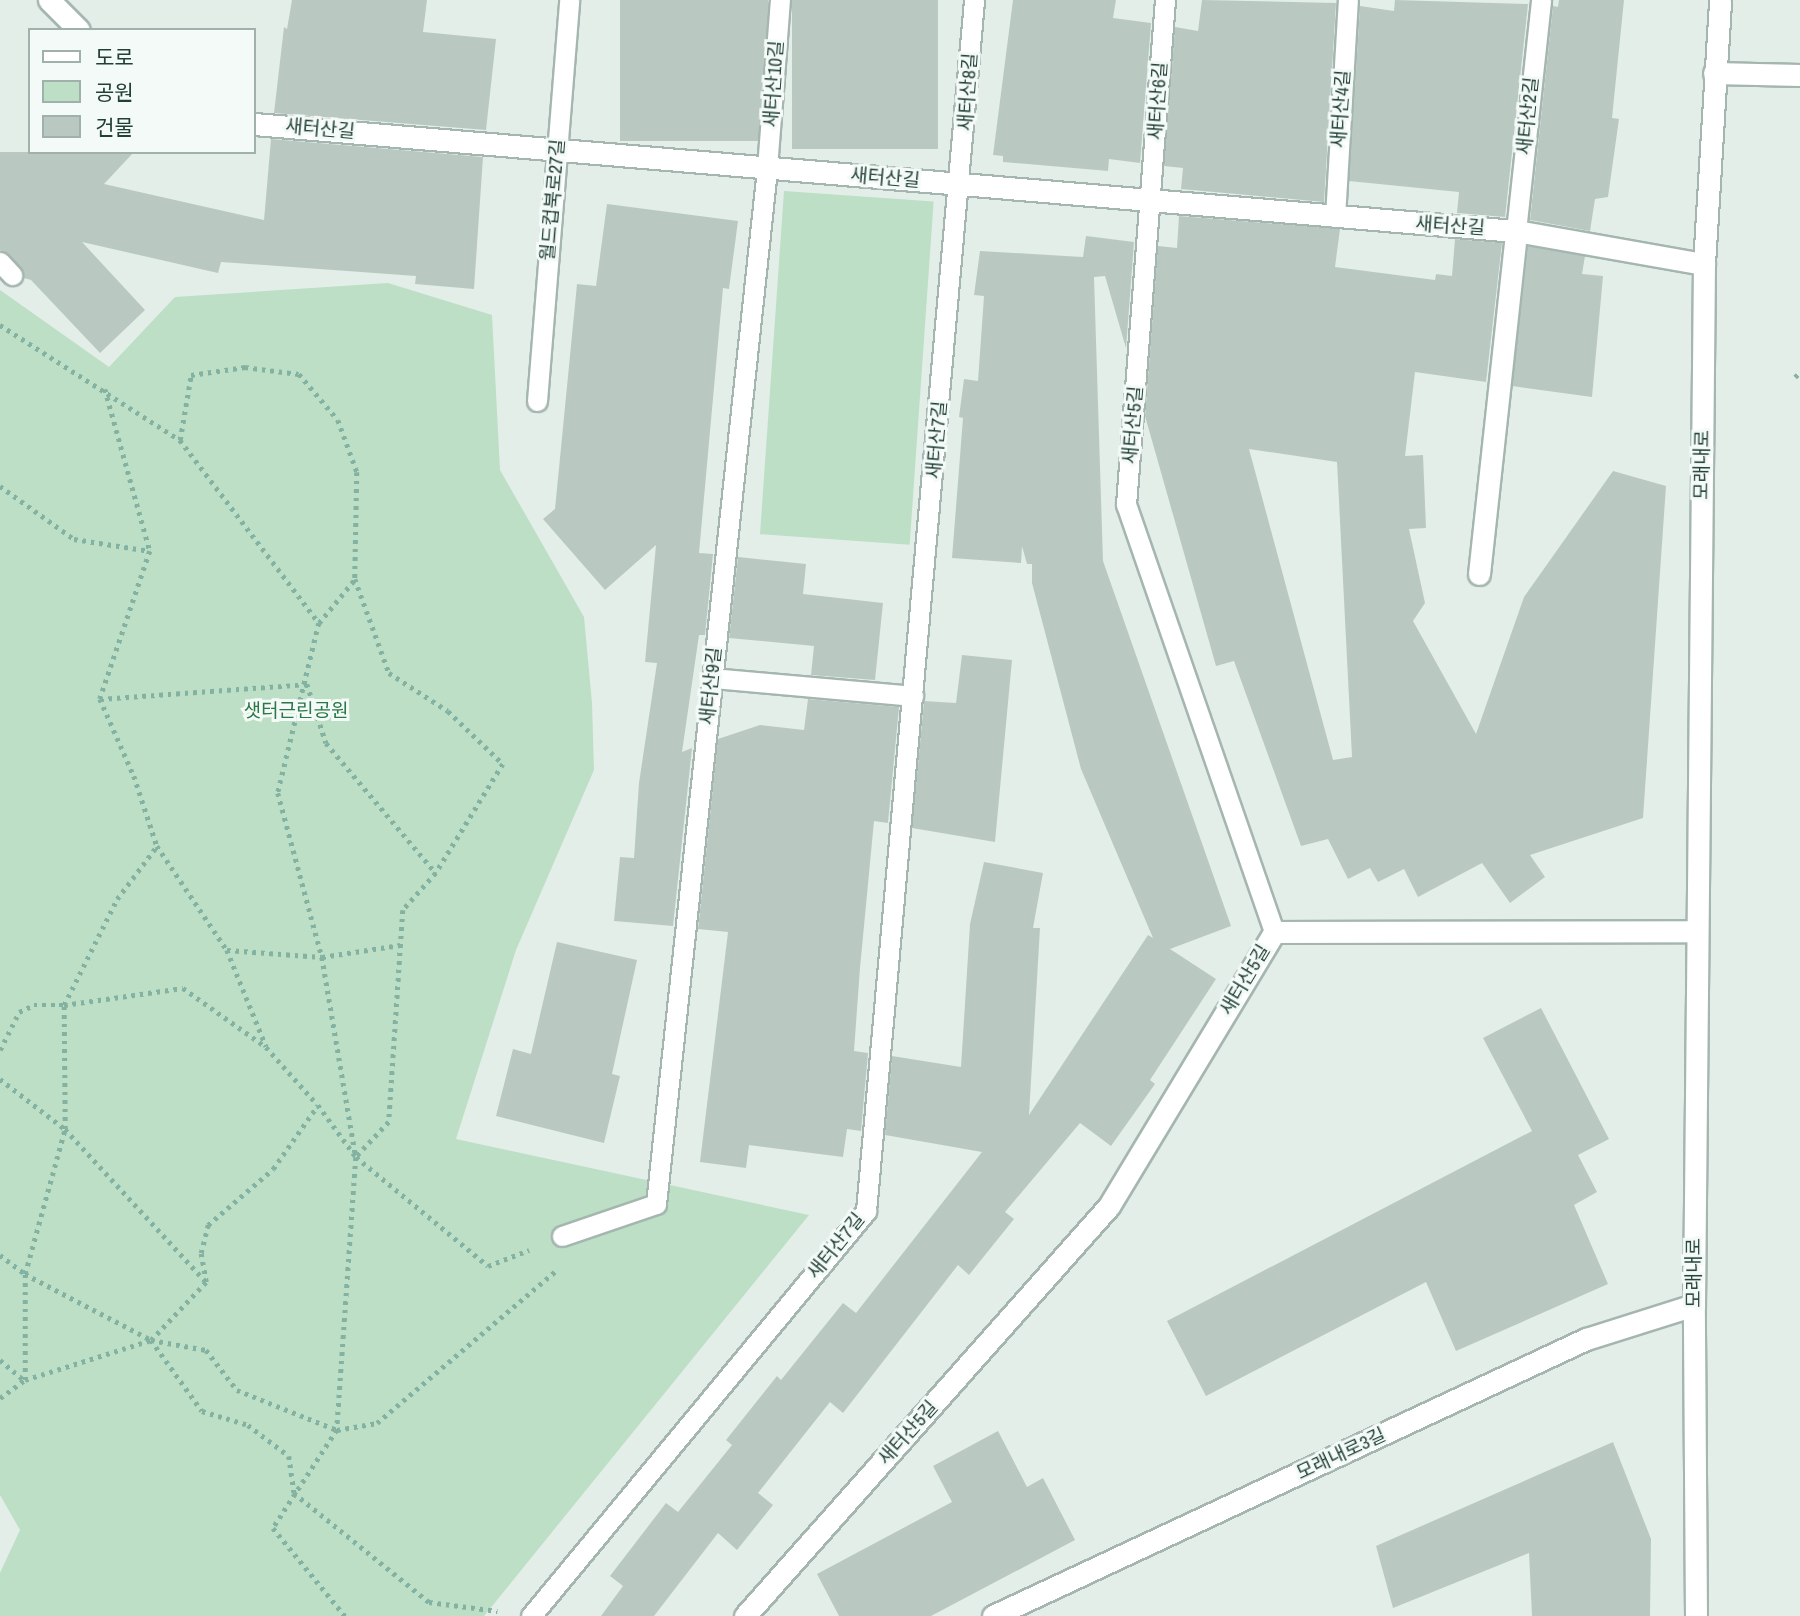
<!DOCTYPE html>
<meta charset="utf-8">
<style>
body{margin:0}
#map{position:relative;width:1800px;height:1616px;overflow:hidden;background:#e3eee9;font-family:"Archivo Narrow","Noto Sans KR",sans-serif}
div>[style]{position:absolute}
.green>*{inset:0;background:#bcdfc5;transform-origin:0 0}
.building>*{inset:0;background:#b9c9c2;transform-origin:0 0}
.path>*{height:4.5px;margin-top:-2.25px;transform-origin:0;background:repeating-linear-gradient(90deg,#83b2a2 0 3.5px,transparent 0 8.5px)}
.roads{filter:drop-shadow(2px 0 #a5b6b0) drop-shadow(-2px 0 #a5b6b0) drop-shadow(0 2px #a5b6b0) drop-shadow(0 -2px #a5b6b0)}
.service>*{height:19px;margin:-9.5px;padding:0 9.5px;transform-origin:9.5px;border-radius:9.5px;background:#fff}
.minor>*{height:21px;margin:-10.5px;padding:0 10.5px;transform-origin:10.5px;border-radius:10.5px;background:#fff}
.tertiary>*{height:21px;margin:-10.5px;padding:0 10.5px;transform-origin:10.5px;border-radius:10.5px;background:#fff}
.secondary>*{height:21px;margin:-10.5px;padding:0 10.5px;transform-origin:10.5px;border-radius:10.5px;background:#fff}
span{translate:-50% -50%;white-space:nowrap;text-align:center;line-height:1.15;-webkit-text-stroke:6px #f4faf7;paint-order:stroke}
.street-label{font-size:19px;color:#224037}
.park-label{font-size:19px;color:#2b7847}
.legend{position:absolute;left:28px;top:28px;width:228px;height:126px;box-sizing:border-box;background:#f4faf7;border:2px solid #a0b0aa;margin:0;padding:9px 12px;list-style:none;font-size:21px;color:#224037}
.legend li{display:flex;align-items:center;gap:14px;height:35px}
.legend b{width:35px;border:2px solid #a0b0aa}
</style>
<div id="map">
<div class="green">
<div style="left:784px;top:191px;width:150px;height:344px;rotate:4deg"></div>
<div style="clip-path:polygon(388px 283px,492px 315px,500px 470px,584px 617px,592px 703px,594px 770px,516px 950px,456px 1139px,809px 1215px,484px 1616px,0 1616px,0 1573px,20px 1530px,0 1495px,0 290px,109px 367px,175px 297px)"></div>
</div>
<div class="building">
<div style="clip-path:polygon(292px 0,427px 0,423px 32px,496px 39px,486px 130px,274px 113px,284px 27px,287px 29px)"></div>
<div style="left:620px;top:0;width:148px;height:141px"></div>
<div style="left:792px;top:0;width:146px;height:149px"></div>
<div style="clip-path:polygon(1013px 0,1116px 0,1113px 18px,1151px 23px,1140px 163px,1109px 159px,1108px 171px,1003px 162px,1003px 156px,993px 155px)"></div>
<div style="clip-path:polygon(1202px 0,1336px 3px,1324px 202px,1181px 189px,1183px 168px,1164px 166px,1175px 27px,1198px 31px)"></div>
<div style="clip-path:polygon(1395px 0,1528px 4px,1505px 217px,1457px 213px,1459px 192px,1349px 181px,1360px 6px,1394px 11px)"></div>
<div style="clip-path:polygon(1559px 0,1624px 0,1612px 118px,1619px 119px,1608px 197px,1595px 199px,1590px 231px,1530px 220px,1553px 6px,1558px 7px)"></div>
<div style="clip-path:polygon(271px 139px,483px 157px,474px 289px,415px 284px,416px 276px,221px 262px,218px 273px,82px 242px,145px 310px,100px 353px,31px 280px,24px 278px,21px 267px,9px 254px,0 250px,0 152px,134px 152px,104px 184px,264px 220px)"></div>
<div style="clip-path:polygon(607px 204px,738px 221px,729px 289px,723px 288px,699px 553px,713px 554px,705px 635px,699px 635px,682px 752px,692px 748px,673px 926px,614px 921px,620px 857px,634px 858px,639px 783px,657px 663px,645px 662px,656px 545px,605px 590px,543px 519px,555px 509px,577px 284px,596px 286px)"></div>
<div style="clip-path:polygon(evenodd,1179px 216px,1340px 229px,1335px 267px,1435px 280px,1436px 274px,1452px 276px,1455px 239px,1502px 243px,1486px 382px,1415px 372px,1405px 456px,1423px 455px,1426px 528px,1409px 529px,1425px 603px,1413px 621px,1476px 734px,1524px 597px,1613px 471px,1666px 486px,1643px 818px,1530px 855px,1545px 877px,1510px 903px,1482px 863px,1418px 897px,1404px 869px,1378px 882px,1370px 868px,1348px 879px,1328px 839px,1301px 846px,1234px 661px,1216px 666px,1145px 416px,1158px 246px,1177px 248px,1179px 216px,1249px 449px,1337px 462px,1352px 757px,1333px 760px,1249px 449px)"></div>
<div style="clip-path:polygon(1086px 236px,1134px 242px,1126px 348px,1105px 276px,1094px 277px,1103px 561px,1231px 926px,1170px 949px,1216px 979px,1150px 1080px,1155px 1084px,1111px 1146px,1080px 1123px,1005px 1212px,1014px 1219px,969px 1275px,958px 1265px,843px 1413px,830px 1402px,758px 1493px,773px 1505px,737px 1550px,718px 1533px,654px 1616px,601px 1616px,623px 1586px,610px 1576px,666px 1503px,678px 1512px,732px 1445px,726px 1440px,777px 1376px,781px 1380px,843px 1303px,856px 1313px,982px 1152px,885px 1135px,892px 1056px,961px 1067px,970px 924px,984px 862px,1043px 873px,1033px 928px,1040px 928px,1029px 1115px,1148px 935px,1153px 938px,1081px 769px,1032px 583px,1032px 564px,1027px 564px,1022px 546px,1021px 563px,952px 558px,963px 418px,959px 417px,964px 379px,978px 381px,984px 296px,974px 295px,980px 251px,1083px 257px)"></div>
<div style="clip-path:polygon(1528px 246px,1585px 256px,1582px 274px,1603px 276px,1592px 397px,1512px 386px)"></div>
<div style="clip-path:polygon(738px 557px,806px 564px,803px 594px,883px 603px,875px 680px,811px 675px,814px 646px,729px 638px)"></div>
<div style="clip-path:polygon(962px 655px,1012px 660px,995px 842px,912px 828px,924px 701px,956px 703px)"></div>
<div style="clip-path:polygon(808px 699px,899px 707px,888px 823px,874px 821px,860px 968px,854px 1051px,868px 1053px,861px 1131px,847px 1129px,843px 1157px,749px 1145px,746px 1168px,700px 1162px,728px 932px,698px 929px,718px 739px,760px 725px,804px 730px)"></div>
<div style="clip-path:polygon(557px 942px,637px 960px,612px 1074px,620px 1076px,604px 1143px,496px 1116px,513px 1049px,531px 1054px)"></div>
<div style="clip-path:polygon(1541px 1008px,1609px 1139px,1578px 1155px,1597px 1192px,1574px 1205px,1608px 1284px,1456px 1351px,1426px 1282px,1206px 1396px,1167px 1321px,1532px 1131px,1483px 1038px)"></div>
<div style="clip-path:polygon(998px 1431px,1027px 1487px,1043px 1478px,1075px 1540px,931px 1616px,839px 1616px,817px 1574px,952px 1502px,933px 1466px)"></div>
<div style="clip-path:polygon(1613px 1442px,1651px 1539px,1650px 1616px,1532px 1616px,1529px 1553px,1393px 1608px,1376px 1546px)"></div>
</div>
<div class="path">
<div style="left:0;top:325px;width:214px;rotate:32.6deg"></div>
<div style="left:180px;top:440px;width:66px;rotate:-80.4deg"></div>
<div style="left:191px;top:375px;width:55px;rotate:-8.4deg"></div>
<div style="left:245px;top:367px;width:54px;rotate:7.4deg"></div>
<div style="left:299px;top:374px;width:60px;rotate:49.7deg"></div>
<div style="left:338px;top:420px;width:55px;rotate:69.9deg"></div>
<div style="left:357px;top:472px;width:107px;rotate:91.1deg"></div>
<div style="left:355px;top:579px;width:100px;rotate:70.1deg"></div>
<div style="left:389px;top:673px;width:70px;rotate:32.8deg"></div>
<div style="left:448px;top:711px;width:76px;rotate:43.9deg"></div>
<div style="left:503px;top:764px;width:128px;rotate:121.6deg"></div>
<div style="left:436px;top:873px;width:50px;rotate:131.7deg"></div>
<div style="left:403px;top:910px;width:212px;rotate:93.8deg"></div>
<div style="left:389px;top:1122px;width:48px;rotate:133.3deg"></div>
<div style="left:1795px;top:377px;width:7px;rotate:-45deg"></div>
<div style="left:105px;top:389px;width:168px;rotate:74.5deg"></div>
<div style="left:150px;top:551px;width:156px;rotate:108.7deg"></div>
<div style="left:100px;top:699px;width:84px;rotate:66.2deg"></div>
<div style="left:134px;top:776px;width:74px;rotate:71.8deg"></div>
<div style="left:157px;top:846px;width:125px;rotate:56.1deg"></div>
<div style="left:227px;top:950px;width:95px;rotate:4.2deg"></div>
<div style="left:322px;top:957px;width:79px;rotate:-8.7deg"></div>
<div style="left:180px;top:440px;width:230px;rotate:52.8deg"></div>
<div style="left:319px;top:623px;width:57px;rotate:-50.7deg"></div>
<div style="left:0;top:486px;width:91px;rotate:35.6deg"></div>
<div style="left:74px;top:539px;width:77px;rotate:9deg"></div>
<div style="left:319px;top:623px;width:175px;rotate:103.6deg"></div>
<div style="left:278px;top:793px;width:170px;rotate:75deg"></div>
<div style="left:322px;top:957px;width:203px;rotate:80.4deg"></div>
<div style="left:356px;top:1157px;width:274px;rotate:94deg"></div>
<div style="left:337px;top:1430px;width:117px;rotate:123.1deg"></div>
<div style="left:273px;top:1528px;width:114px;rotate:50.7deg"></div>
<div style="left:100px;top:699px;width:208px;rotate:-4.1deg"></div>
<div style="left:307px;top:684px;width:62px;rotate:72.1deg"></div>
<div style="left:326px;top:743px;width:170px;rotate:49.8deg"></div>
<div style="left:227px;top:950px;width:104px;rotate:67.9deg"></div>
<div style="left:0;top:1050px;width:42px;rotate:-63.4deg"></div>
<div style="left:19px;top:1012px;width:17px;rotate:-25deg"></div>
<div style="left:34px;top:1005px;width:30px"></div>
<div style="left:64px;top:1005px;width:120px;rotate:-8.1deg"></div>
<div style="left:183px;top:988px;width:102px;rotate:35.4deg"></div>
<div style="left:266px;top:1047px;width:76px;rotate:48.2deg"></div>
<div style="left:0;top:1079px;width:82px;rotate:37.6deg"></div>
<div style="left:65px;top:1129px;width:208px;rotate:47.3deg"></div>
<div style="left:0;top:1255px;width:31px;rotate:37deg"></div>
<div style="left:25px;top:1274px;width:142px;rotate:27.6deg"></div>
<div style="left:151px;top:1340px;width:56px;rotate:10.3deg"></div>
<div style="left:206px;top:1350px;width:51px;rotate:52.2deg"></div>
<div style="left:237px;top:1390px;width:108px;rotate:21.8deg"></div>
<div style="left:337px;top:1430px;width:41px;rotate:-9.9deg"></div>
<div style="left:377px;top:1423px;width:236px;rotate:-40.4deg"></div>
<div style="left:151px;top:1340px;width:87px;rotate:54.3deg"></div>
<div style="left:202px;top:1411px;width:48px;rotate:16.9deg"></div>
<div style="left:248px;top:1425px;width:51px;rotate:37.1deg"></div>
<div style="left:289px;top:1456px;width:37px;rotate:82deg"></div>
<div style="left:294px;top:1493px;width:174px;rotate:38.9deg"></div>
<div style="left:429px;top:1602px;width:69px;rotate:7.5deg"></div>
<div style="left:0;top:1360px;width:31px;rotate:40deg"></div>
<div style="left:25px;top:1380px;width:106px;rotate:-90deg"></div>
<div style="left:25px;top:1274px;width:150px;rotate:-74.6deg"></div>
<div style="left:65px;top:1129px;width:124px;rotate:-90.5deg"></div>
<div style="left:64px;top:1005px;width:119px;rotate:-63.4deg"></div>
<div style="left:117px;top:899px;width:66px;rotate:-53deg"></div>
<div style="left:0;top:1398px;width:31px;rotate:-36deg"></div>
<div style="left:25px;top:1380px;width:132px;rotate:-17.6deg"></div>
<div style="left:151px;top:1340px;width:80px;rotate:-46.5deg"></div>
<div style="left:206px;top:1282px;width:29px;rotate:-100deg"></div>
<div style="left:201px;top:1253px;width:29px;rotate:-76deg"></div>
<div style="left:208px;top:1225px;width:86px;rotate:-40.7deg"></div>
<div style="left:273px;top:1169px;width:78px;rotate:-54.9deg"></div>
<div style="left:318px;top:1105px;width:64px;rotate:53.8deg"></div>
<div style="left:356px;top:1157px;width:171px;rotate:39.5deg"></div>
<div style="left:488px;top:1266px;width:44px;rotate:-21.3deg"></div>
</div>
<div class="roads">
<div class="service">
<div style="left:1165px;top:0;width:506px;rotate:94.42deg"></div>
<div style="left:1126px;top:504px;width:453px;rotate:70.9deg"></div>
<div style="left:1335px;top:217px;width:217px;rotate:-86.6deg"></div>
<div style="left:1516px;top:231px;width:232px;rotate:-83.8deg"></div>
<div style="left:0;top:262px;width:18px;rotate:47deg"></div>
<div style="left:537px;top:401px;width:402px;rotate:-85.4deg"></div>
<div style="left:712px;top:678px;width:202px;rotate:5.1deg"></div>
<div style="left:562px;top:1236px;width:99px;rotate:-18.8deg"></div>
<div style="left:656px;top:1204px;width:1042px;rotate:-83.88deg"></div>
<div style="left:767px;top:168px;width:169px;rotate:-85.6deg"></div>
<div style="left:531px;top:1616px;width:526px;rotate:-50.4deg"></div>
<div style="left:866px;top:1211px;width:1216px;rotate:-84.9deg"></div>
</div>
<div class="minor">
<div style="left:49px;top:0;width:42px;rotate:45deg"></div>
<div style="left:254px;top:124px;width:1267px;rotate:4.85deg"></div>
<div style="left:1516px;top:231px;width:191px;rotate:10deg"></div>
<div style="left:1479px;top:574px;width:345px;rotate:-83.8deg"></div>
<div style="left:745px;top:1616px;width:548px;rotate:-48.4deg"></div>
<div style="left:1109px;top:1206px;width:320px;rotate:-58.9deg"></div>
<div style="left:1274px;top:932px;width:423px;rotate:-0.1deg"></div>
<div style="left:993px;top:1616px;width:655px;rotate:-25.04deg"></div>
<div style="left:1586px;top:1339px;width:113px;rotate:-17.5deg"></div>
</div>
<div class="tertiary">
<div style="left:1714px;top:73px;width:86px;rotate:1.3deg"></div>
</div>
<div class="secondary">
<div style="left:1696px;top:1616px;width:311px;rotate:-90.4deg"></div>
<div style="left:1694px;top:1305px;width:1041px;rotate:-89.45deg"></div>
<div style="left:1704px;top:264px;width:264px;rotate:-86.5deg"></div>
</div>
</div>
<div class="street-label">
<span style="left:774px;top:84px;rotate:-86deg">새터산10길</span>
<span style="left:968px;top:92px;rotate:-86deg">새터산8길</span>
<span style="left:1158px;top:101px;rotate:-86deg">새터산6길</span>
<span style="left:1341px;top:109px;rotate:-86deg">새터산4길</span>
<span style="left:1528px;top:116px;rotate:-84deg">새터산2길</span>
<span style="left:320px;top:129px;rotate:5deg">새터산길</span>
<span style="left:885px;top:178px;rotate:5deg">새터산길</span>
<span style="left:553px;top:200px;rotate:-85deg">월드컵북로27길</span>
<span style="left:1450px;top:226px;rotate:4deg">새터산길</span>
<span style="left:1133px;top:425px;rotate:-85deg">새터산5길</span>
<span style="left:937px;top:440px;rotate:-85deg">새터산7길</span>
<span style="left:1702px;top:465px;rotate:-89deg">모래내로</span>
<span style="left:711px;top:686px;rotate:-84deg">새터산9길</span>
<span style="left:1245px;top:980px;rotate:-59deg">새터산5길</span>
<span style="left:836px;top:1246px;rotate:-51deg">새터산7길</span>
<span style="left:1694px;top:1273px;rotate:-90deg">모래내로</span>
<span style="left:908px;top:1433px;rotate:-48deg">새터산5길</span>
<span style="left:1341px;top:1454px;rotate:-25deg">모래내로3길</span>
</div>
<div class="park-label">
<span style="left:296px;top:711px">샛터근린공원</span>
</div>
<ul class="legend">
<li><b style="height:9px;background:#fff"></b>도로</li>
<li><b style="height:19px;background:#bcdfc5"></b>공원</li>
<li><b style="height:19px;background:#b9c9c2"></b>건물</li>
</ul>
</div>
